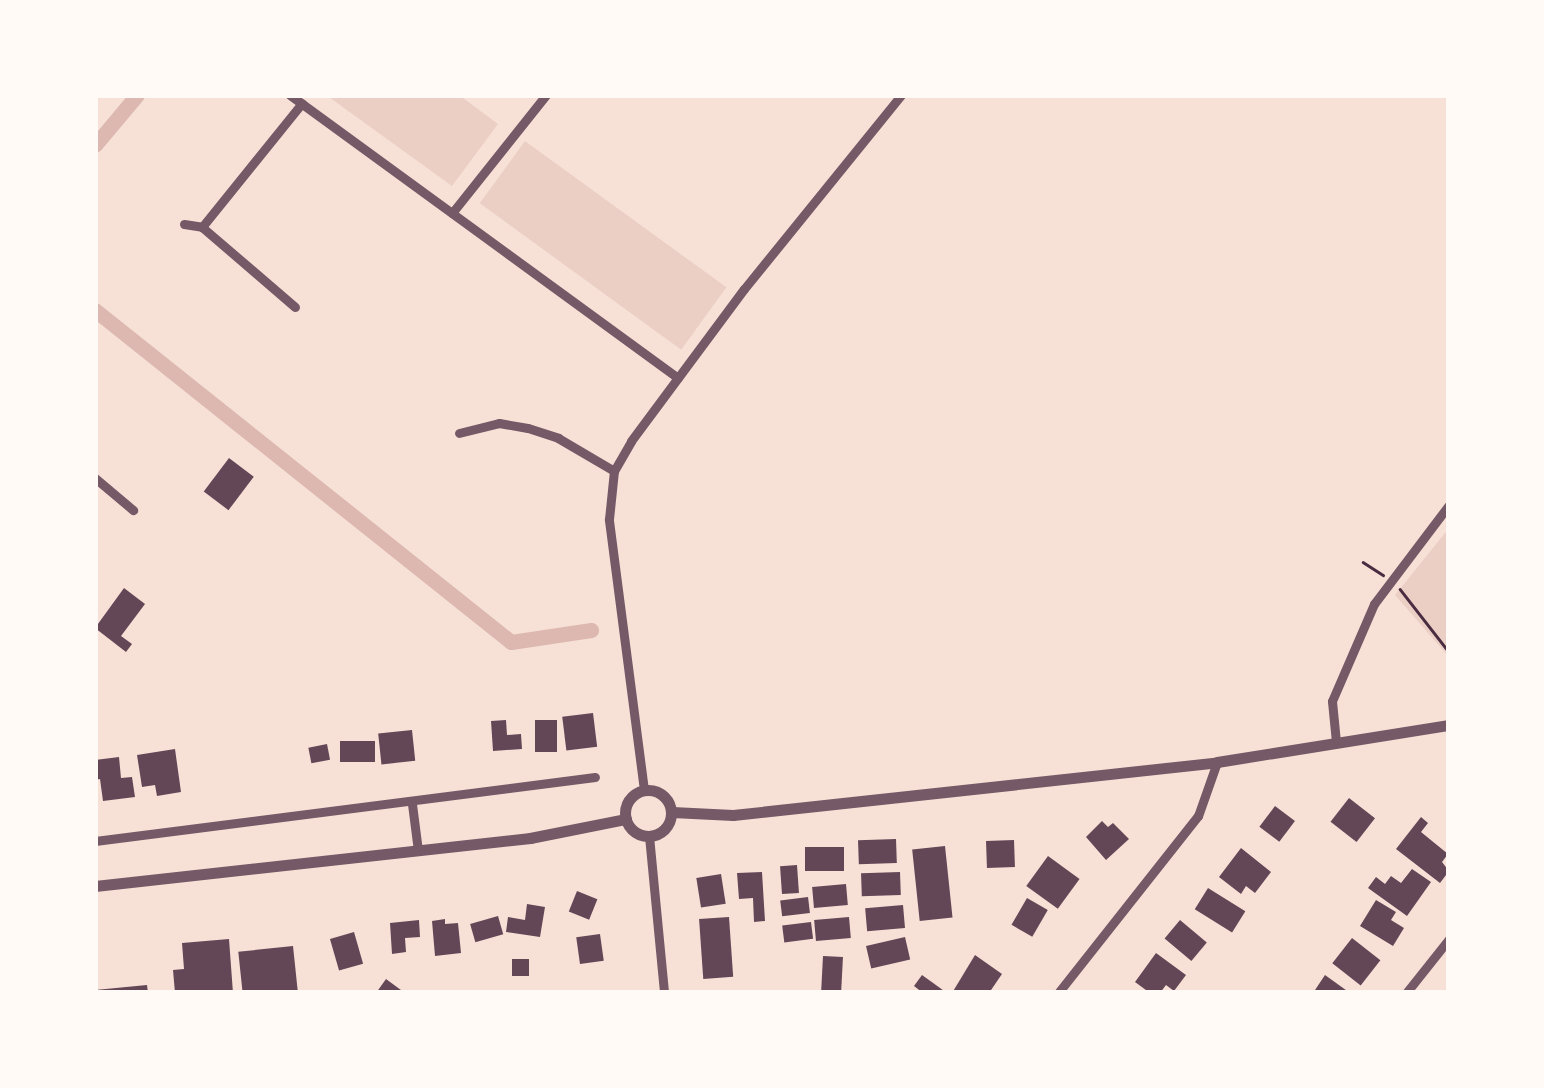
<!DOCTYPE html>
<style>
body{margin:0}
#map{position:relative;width:1544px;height:1088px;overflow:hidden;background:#f7e1d7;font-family:"DejaVu Sans",sans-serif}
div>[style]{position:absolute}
.green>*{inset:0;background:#ebcfc5;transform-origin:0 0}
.canal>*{height:15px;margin:-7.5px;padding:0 7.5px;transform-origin:7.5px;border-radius:7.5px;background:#dcb8b0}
.building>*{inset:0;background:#644757;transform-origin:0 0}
.path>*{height:2.5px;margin:-1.25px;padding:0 1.25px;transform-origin:1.25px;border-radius:1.25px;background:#4a2c40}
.minor>*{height:9px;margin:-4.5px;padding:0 4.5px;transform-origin:4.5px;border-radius:4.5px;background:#755966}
.tertiary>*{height:11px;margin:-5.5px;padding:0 5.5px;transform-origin:5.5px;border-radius:5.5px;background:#755966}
.tertiary>.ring{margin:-5.5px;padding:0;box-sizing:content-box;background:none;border:11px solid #755966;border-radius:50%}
span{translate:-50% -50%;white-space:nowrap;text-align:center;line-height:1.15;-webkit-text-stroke:10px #fffaf5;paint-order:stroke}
.frame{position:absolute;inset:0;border:98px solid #fffaf5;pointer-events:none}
</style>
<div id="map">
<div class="green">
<div style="clip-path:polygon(326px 95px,459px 95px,498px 124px,452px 186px)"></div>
<div style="left:525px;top:141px;width:249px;height:77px;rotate:36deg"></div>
<div style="clip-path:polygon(1449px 528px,1449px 657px,1395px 595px)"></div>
</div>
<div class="canal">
<div style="left:95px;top:145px;width:65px;rotate:-50deg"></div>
<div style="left:95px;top:310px;width:532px;rotate:38.59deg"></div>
<div style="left:511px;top:642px;width:81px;rotate:-8.5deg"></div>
</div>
<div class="building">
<div style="left:229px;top:458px;width:31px;height:42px;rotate:37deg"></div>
<div style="clip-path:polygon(124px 588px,145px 604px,121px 636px,132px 644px,126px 652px,95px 628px)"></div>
<div style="left:593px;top:713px;width:34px;height:31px;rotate:83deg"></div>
<div style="clip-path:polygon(506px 720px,507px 735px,521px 734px,522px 749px,493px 751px,491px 721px)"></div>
<div style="left:535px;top:720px;width:22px;height:32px"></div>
<div style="left:412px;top:730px;width:31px;height:34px;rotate:84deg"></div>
<div style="left:375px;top:741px;width:21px;height:35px;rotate:90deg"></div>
<div style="left:327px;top:744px;width:16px;height:19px;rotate:79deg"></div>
<div style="clip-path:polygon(175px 749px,181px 792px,157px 796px,155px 785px,142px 787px,137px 755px)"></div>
<div style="clip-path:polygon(119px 757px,121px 778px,132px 777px,135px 797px,103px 801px,100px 779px,95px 780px,95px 760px)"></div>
<div style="left:1349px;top:798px;width:33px;height:30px;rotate:38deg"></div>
<div style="left:1275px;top:806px;width:25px;height:26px;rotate:37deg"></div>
<div style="clip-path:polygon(1421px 817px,1428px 823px,1421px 832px,1448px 854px,1442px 862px,1449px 871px,1440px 883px,1396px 849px)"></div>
<div style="clip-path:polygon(1102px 821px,1108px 827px,1113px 823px,1129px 839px,1106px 860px,1086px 837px)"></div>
<div style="left:896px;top:839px;width:24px;height:38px;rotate:88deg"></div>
<div style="left:1014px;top:840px;width:27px;height:28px;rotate:88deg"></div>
<div style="left:945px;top:846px;width:72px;height:33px;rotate:84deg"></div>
<div style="left:844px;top:847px;width:24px;height:39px;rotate:90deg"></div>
<div style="clip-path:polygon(1241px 848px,1271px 872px,1255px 893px,1246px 886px,1241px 894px,1219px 877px)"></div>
<div style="left:1048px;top:856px;width:39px;height:37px;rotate:36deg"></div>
<div style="left:797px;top:865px;width:28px;height:17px;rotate:86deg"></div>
<div style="clip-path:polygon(1412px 869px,1431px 882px,1407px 916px,1368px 888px,1376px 877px,1385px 884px,1391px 876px,1401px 883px)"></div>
<div style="clip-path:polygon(762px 872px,765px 921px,754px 922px,753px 898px,739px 899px,737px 873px)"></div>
<div style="left:900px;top:872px;width:23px;height:39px;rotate:88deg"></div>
<div style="left:721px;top:874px;width:30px;height:25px;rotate:81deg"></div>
<div style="left:846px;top:884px;width:21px;height:34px;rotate:85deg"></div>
<div style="left:1208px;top:888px;width:44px;height:25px;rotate:32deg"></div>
<div style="left:577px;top:891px;width:22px;height:22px;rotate:22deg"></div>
<div style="left:808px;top:897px;width:16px;height:28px;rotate:83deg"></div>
<div style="left:1027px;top:898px;width:24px;height:31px;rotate:30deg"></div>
<div style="clip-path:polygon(1376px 900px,1396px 912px,1391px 920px,1404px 928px,1393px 946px,1360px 926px)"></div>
<div style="clip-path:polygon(527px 904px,545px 907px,540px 937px,506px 932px,508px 917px,525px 920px)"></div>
<div style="left:903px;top:905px;width:23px;height:38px;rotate:85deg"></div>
<div style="left:498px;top:916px;width:19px;height:29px;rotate:74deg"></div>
<div style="left:729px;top:917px;width:60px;height:30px;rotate:86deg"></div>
<div style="left:849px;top:917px;width:21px;height:35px;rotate:85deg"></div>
<div style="clip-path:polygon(445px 919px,445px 924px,458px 923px,461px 953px,435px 956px,432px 921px)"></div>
<div style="clip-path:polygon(419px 920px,420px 937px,405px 938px,406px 952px,392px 954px,390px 923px)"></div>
<div style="left:1180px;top:920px;width:35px;height:24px;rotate:40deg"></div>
<div style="left:811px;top:922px;width:17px;height:29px;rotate:83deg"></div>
<div style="left:354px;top:932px;width:33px;height:25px;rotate:74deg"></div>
<div style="left:600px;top:934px;width:27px;height:24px;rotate:82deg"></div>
<div style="left:905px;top:937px;width:23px;height:40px;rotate:77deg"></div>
<div style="left:1352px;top:938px;width:36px;height:32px;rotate:38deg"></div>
<div style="clip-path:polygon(229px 939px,233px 993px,175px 993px,173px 970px,184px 969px,182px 943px)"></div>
<div style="left:293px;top:946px;width:47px;height:55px;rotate:84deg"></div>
<div style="clip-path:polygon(1156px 953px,1186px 975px,1174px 991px,1166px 985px,1160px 993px,1150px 993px,1135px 982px)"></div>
<div style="clip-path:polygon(975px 955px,1002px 974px,989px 993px,952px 993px)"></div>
<div style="left:823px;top:956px;width:20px;height:37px;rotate:3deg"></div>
<div style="left:512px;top:959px;width:17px;height:17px"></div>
<div style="clip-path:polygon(922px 975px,947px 993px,923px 993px,914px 986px)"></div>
<div style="clip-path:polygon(1325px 975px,1350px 993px,1313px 993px)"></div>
<div style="clip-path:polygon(386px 979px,405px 993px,376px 993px)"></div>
<div style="clip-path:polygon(147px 985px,148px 993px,95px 993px,95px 990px)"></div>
</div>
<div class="path">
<div style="left:1363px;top:562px;width:24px;rotate:33deg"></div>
<div style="left:1400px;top:589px;width:80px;rotate:52.1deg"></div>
</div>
<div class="minor">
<div style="left:290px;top:95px;width:480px;rotate:36.1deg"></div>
<div style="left:452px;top:213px;width:151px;rotate:-51.5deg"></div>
<div style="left:184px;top:224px;width:18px;rotate:9deg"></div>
<div style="left:295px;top:307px;width:123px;rotate:-139.3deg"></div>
<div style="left:202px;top:227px;width:159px;rotate:-51.1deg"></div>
<div style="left:459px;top:433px;width:41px;rotate:-14deg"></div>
<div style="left:499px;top:423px;width:29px;rotate:10deg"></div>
<div style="left:528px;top:428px;width:32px;rotate:18deg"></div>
<div style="left:558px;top:438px;width:65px;rotate:30.5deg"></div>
<div style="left:95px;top:478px;width:50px;rotate:40.1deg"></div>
<div style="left:1336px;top:742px;width:41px;rotate:-95.6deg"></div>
<div style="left:1332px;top:701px;width:106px;rotate:-66.6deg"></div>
<div style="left:1374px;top:604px;width:124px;rotate:-52.9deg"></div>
<div style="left:644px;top:790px;width:273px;rotate:-97.4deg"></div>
<div style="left:609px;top:519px;width:48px;rotate:-84.1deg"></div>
<div style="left:614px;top:471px;width:34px;rotate:-60deg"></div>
<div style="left:631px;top:441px;width:189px;rotate:-53.4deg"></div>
<div style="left:744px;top:289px;width:250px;rotate:-51deg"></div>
<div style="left:412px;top:804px;width:47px;rotate:82.7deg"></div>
<div style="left:649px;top:836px;width:158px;rotate:84.5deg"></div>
<div style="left:95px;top:841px;width:504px;rotate:-7.29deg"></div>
<div style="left:1058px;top:993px;width:226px;rotate:-51.7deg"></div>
<div style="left:1198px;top:816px;width:57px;rotate:-70.6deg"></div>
<div style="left:1406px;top:993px;width:69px;rotate:-51.5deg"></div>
</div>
<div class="tertiary">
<div class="ring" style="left:625px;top:790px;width:35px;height:35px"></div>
<div style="left:672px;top:812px;width:61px;rotate:2.8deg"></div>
<div style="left:733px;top:815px;width:487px;rotate:-6.2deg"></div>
<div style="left:1217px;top:762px;width:235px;rotate:-9.1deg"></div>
<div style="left:95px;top:886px;width:438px;rotate:-6.3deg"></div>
<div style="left:530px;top:838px;width:98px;rotate:-11.2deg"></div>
</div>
<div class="frame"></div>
</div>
